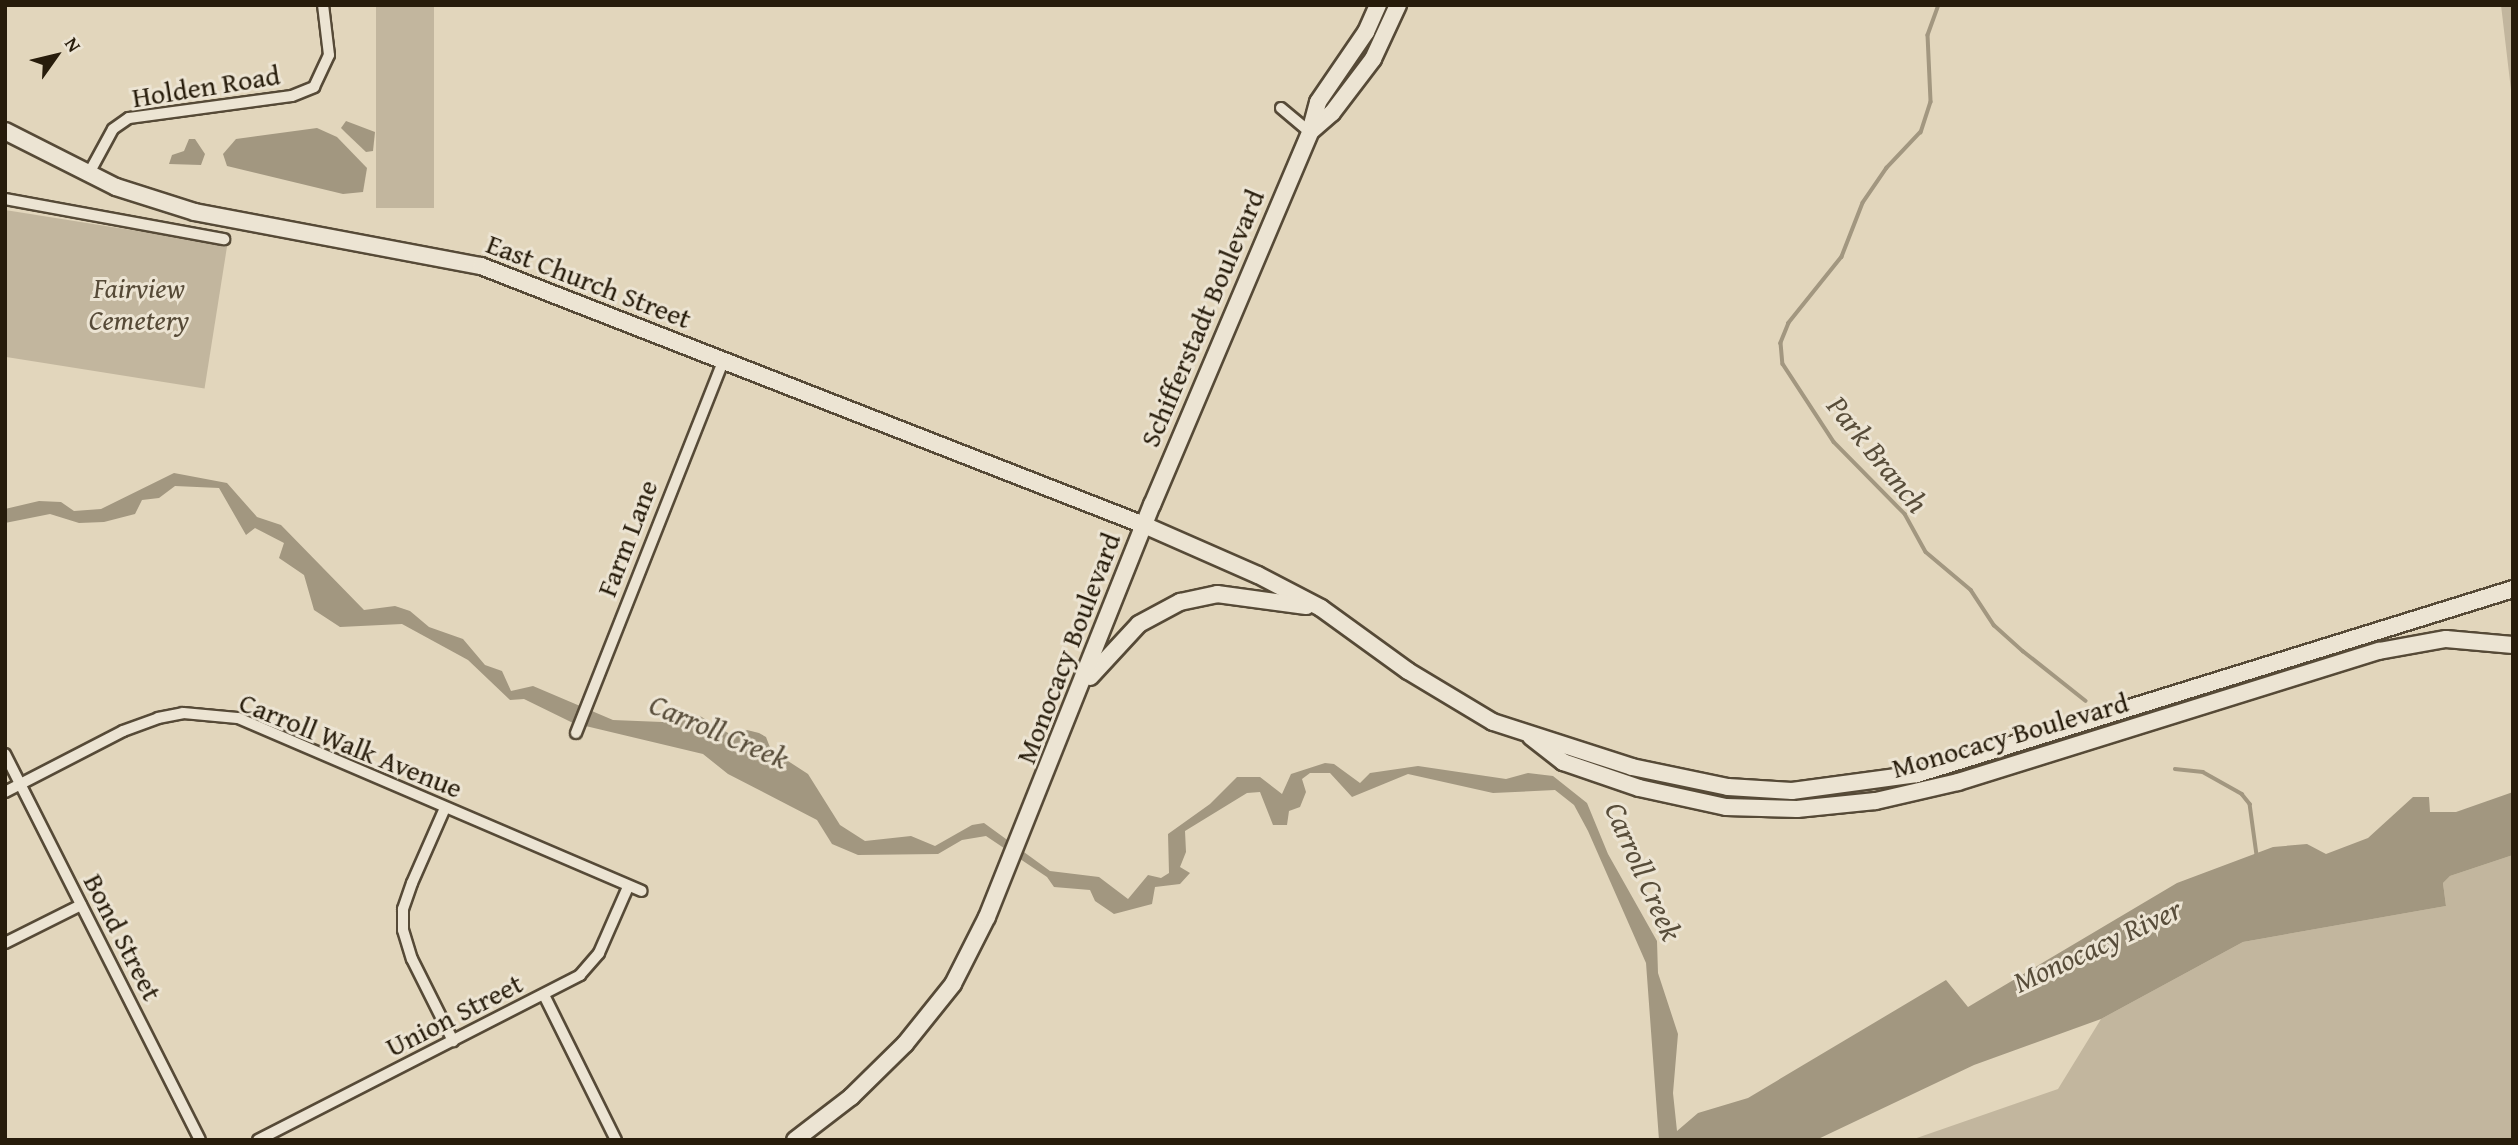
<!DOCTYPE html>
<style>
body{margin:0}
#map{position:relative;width:2518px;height:1145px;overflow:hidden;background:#e2d6bc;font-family:"Gentium Book Plus",serif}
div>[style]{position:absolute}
.green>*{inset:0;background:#c2b69e;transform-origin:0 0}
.water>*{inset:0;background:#a29780}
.stream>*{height:3.5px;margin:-1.75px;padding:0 1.75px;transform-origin:1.75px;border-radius:1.75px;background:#a29780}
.roads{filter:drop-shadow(2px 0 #564a37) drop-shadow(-2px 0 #564a37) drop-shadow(0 2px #564a37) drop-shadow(0 -2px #564a37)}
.street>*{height:10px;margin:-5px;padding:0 5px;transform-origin:5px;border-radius:5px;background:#ece4d3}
.secondary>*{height:16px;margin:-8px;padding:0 8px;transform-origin:8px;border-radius:8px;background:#ece4d3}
span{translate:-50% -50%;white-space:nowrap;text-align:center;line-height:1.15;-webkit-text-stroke:6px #ece4d3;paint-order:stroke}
.street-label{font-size:28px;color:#271c0b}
.park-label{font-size:28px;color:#564a37;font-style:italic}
.water-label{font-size:30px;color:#584d3a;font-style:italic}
.frame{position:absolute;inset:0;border:7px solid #271c0b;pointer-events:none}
.north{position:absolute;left:21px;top:21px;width:70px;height:70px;-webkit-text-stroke:5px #ece4d3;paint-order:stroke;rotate:56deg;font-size:19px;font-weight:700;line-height:28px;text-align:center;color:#271c0b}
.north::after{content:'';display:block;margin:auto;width:24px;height:32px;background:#271c0b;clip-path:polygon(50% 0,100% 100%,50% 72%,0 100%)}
</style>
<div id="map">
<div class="green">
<div style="left:376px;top:5px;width:58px;height:203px"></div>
<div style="clip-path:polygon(2501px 5px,2513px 5px,2513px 108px,2513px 107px)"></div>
<div style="left:5px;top:210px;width:225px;height:145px;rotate:9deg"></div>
<div style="clip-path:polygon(2513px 855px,2513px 1140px,1911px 1140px,2058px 1089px,2101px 1019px,2243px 942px,2446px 906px,2443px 883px,2450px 876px)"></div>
</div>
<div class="water">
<div style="clip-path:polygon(346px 121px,375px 132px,373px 151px,366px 152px,346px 133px,341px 128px)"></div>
<div style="clip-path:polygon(317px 128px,337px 137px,367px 168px,363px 192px,343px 194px,227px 166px,223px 154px,236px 139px)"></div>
<div style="clip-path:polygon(189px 139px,195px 139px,205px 154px,201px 165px,169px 164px,172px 155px,184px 151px)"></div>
<div style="clip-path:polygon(174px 473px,227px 483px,257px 517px,281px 525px,364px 610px,395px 606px,410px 611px,429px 627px,463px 639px,485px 665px,502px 671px,511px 691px,533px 686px,613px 720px,662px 722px,686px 715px,700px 716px,733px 736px,747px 730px,759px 733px,766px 737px,771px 750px,808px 774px,840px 825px,865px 841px,911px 836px,935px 846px,972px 825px,984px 823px,1050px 871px,1099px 877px,1128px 899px,1148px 875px,1161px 878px,1169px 873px,1168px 834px,1210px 804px,1237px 777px,1260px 777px,1282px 794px,1291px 774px,1325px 763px,1334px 764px,1360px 783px,1370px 773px,1418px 766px,1506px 779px,1528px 773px,1553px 776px,1587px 803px,1608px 854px,1657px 941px,1658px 973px,1678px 1034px,1673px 1093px,1677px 1131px,1698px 1113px,1748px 1098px,1946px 980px,1968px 1007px,2177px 883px,2273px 847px,2307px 844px,2326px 854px,2368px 838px,2413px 797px,2429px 797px,2430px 812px,2456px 812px,2513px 792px,2513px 855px,2450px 876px,2443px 883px,2446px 906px,2243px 942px,2101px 1019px,1974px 1065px,1816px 1140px,1659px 1140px,1646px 963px,1588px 831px,1574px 805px,1555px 790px,1493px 793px,1408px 774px,1352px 797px,1330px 773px,1310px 773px,1302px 779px,1306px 792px,1300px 807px,1289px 811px,1287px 825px,1273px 825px,1260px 792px,1247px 793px,1185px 831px,1186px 852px,1180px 867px,1190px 873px,1180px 884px,1155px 887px,1152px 904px,1114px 914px,1095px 901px,1090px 890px,1054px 887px,1047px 877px,986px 836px,962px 840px,938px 854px,858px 855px,832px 844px,817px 820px,728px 774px,703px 754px,573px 723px,524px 699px,510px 700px,468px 660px,402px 624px,340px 627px,314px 610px,304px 575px,279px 558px,284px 543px,255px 528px,246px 535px,219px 488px,175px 486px,159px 498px,142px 500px,135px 514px,104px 522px,79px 523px,50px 514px,5px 523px,5px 509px,39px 501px,61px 502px,74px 511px,101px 509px)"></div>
</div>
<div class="stream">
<div style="left:1939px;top:5px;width:32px;rotate:110deg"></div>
<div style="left:1928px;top:35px;width:67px;rotate:87.4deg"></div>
<div style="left:1931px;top:102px;width:32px;rotate:108deg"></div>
<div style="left:1921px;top:132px;width:50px;rotate:133.4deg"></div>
<div style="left:1887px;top:168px;width:42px;rotate:124.4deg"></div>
<div style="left:1863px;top:203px;width:58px;rotate:111.3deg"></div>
<div style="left:1842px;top:257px;width:85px;rotate:128.8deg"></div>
<div style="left:1789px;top:323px;width:22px;rotate:112deg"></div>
<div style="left:1781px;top:343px;width:21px;rotate:85deg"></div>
<div style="left:1783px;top:364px;width:93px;rotate:56.8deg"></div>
<div style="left:1834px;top:442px;width:101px;rotate:45.4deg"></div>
<div style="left:1905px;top:514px;width:43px;rotate:61.1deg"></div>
<div style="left:1926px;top:552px;width:59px;rotate:40.2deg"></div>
<div style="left:1971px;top:590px;width:42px;rotate:56.7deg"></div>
<div style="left:1994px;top:625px;width:39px;rotate:42deg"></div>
<div style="left:2023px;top:651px;width:80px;rotate:38.4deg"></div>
<div style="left:2175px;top:769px;width:28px;rotate:6deg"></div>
<div style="left:2203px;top:772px;width:45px;rotate:29.4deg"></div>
<div style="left:2242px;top:794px;width:13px;rotate:51deg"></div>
<div style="left:2250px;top:804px;width:51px;rotate:82.2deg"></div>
</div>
<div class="roads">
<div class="street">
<div style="left:1281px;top:108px;width:38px;rotate:40deg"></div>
<div style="left:88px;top:175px;width:52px;rotate:-61.5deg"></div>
<div style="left:113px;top:129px;width:19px;rotate:-35deg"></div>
<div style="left:129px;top:118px;width:164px;rotate:-7.7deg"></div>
<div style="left:292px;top:96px;width:24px;rotate:-22deg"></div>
<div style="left:314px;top:87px;width:35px;rotate:-65deg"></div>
<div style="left:329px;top:55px;width:50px;rotate:-96.8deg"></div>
<div style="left:5px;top:199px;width:223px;rotate:10.4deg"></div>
<div style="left:576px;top:733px;width:400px;rotate:-68.4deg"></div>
<div style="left:5px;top:754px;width:432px;rotate:63.2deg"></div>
<div style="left:5px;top:792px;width:133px;rotate:-27.3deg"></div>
<div style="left:123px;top:731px;width:37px;rotate:-20deg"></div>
<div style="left:158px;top:718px;width:25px;rotate:-11deg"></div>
<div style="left:183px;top:713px;width:55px;rotate:5.2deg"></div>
<div style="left:238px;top:718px;width:439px;rotate:23.2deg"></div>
<div style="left:445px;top:808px;width:82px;rotate:113.7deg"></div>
<div style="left:412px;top:883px;width:28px;rotate:109deg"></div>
<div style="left:403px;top:909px;width:21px;rotate:90deg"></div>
<div style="left:403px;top:930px;width:30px;rotate:73deg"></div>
<div style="left:412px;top:959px;width:92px;rotate:63.4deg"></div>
<div style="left:5px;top:943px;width:85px;rotate:-26.6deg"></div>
<div style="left:544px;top:995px;width:162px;rotate:63.6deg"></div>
<div style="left:258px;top:1140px;width:362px;rotate:-27.1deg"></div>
<div style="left:580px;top:975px;width:29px;rotate:-49deg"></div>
<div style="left:599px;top:953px;width:72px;rotate:-66.3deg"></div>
</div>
<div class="secondary">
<div style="left:5px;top:131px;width:124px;rotate:26.8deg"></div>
<div style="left:116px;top:187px;width:83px;rotate:17.6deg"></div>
<div style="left:195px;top:212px;width:291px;rotate:10.7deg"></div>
<div style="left:481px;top:266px;width:712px;rotate:21.34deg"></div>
<div style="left:1144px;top:525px;width:124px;rotate:23.7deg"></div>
<div style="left:1258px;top:575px;width:71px;rotate:27.6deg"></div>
<div style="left:1321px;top:608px;width:107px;rotate:35.9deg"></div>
<div style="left:1408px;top:671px;width:99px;rotate:31deg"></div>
<div style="left:1493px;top:722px;width:146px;rotate:17.9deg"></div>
<div style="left:1632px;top:767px;width:98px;rotate:11.8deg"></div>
<div style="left:1728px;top:787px;width:64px;rotate:3.6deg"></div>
<div style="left:1792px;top:791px;width:126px;rotate:-7.7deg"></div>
<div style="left:1917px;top:774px;width:624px;rotate:-17.24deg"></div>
<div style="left:1310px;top:132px;width:29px;rotate:-41deg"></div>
<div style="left:1332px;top:113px;width:68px;rotate:-52.8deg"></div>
<div style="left:1373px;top:59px;width:60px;rotate:-65.2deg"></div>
<div style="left:1090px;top:677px;width:72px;rotate:-47.2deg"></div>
<div style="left:1139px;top:624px;width:47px;rotate:-28.2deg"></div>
<div style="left:1180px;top:602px;width:38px;rotate:-12deg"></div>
<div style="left:1217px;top:594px;width:90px;rotate:7.7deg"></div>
<div style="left:1531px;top:737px;width:41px;rotate:38deg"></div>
<div style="left:1563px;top:762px;width:80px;rotate:18.9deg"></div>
<div style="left:1639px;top:788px;width:89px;rotate:12.3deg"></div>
<div style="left:1726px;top:807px;width:71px;rotate:1.6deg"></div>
<div style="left:1797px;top:809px;width:79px;rotate:-5.8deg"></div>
<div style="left:1876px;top:801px;width:84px;rotate:-13deg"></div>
<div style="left:1958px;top:782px;width:441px;rotate:-17.3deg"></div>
<div style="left:2379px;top:651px;width:68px;rotate:-10.2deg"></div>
<div style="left:2446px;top:639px;width:67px;rotate:5.1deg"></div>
<div style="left:795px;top:1140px;width:71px;rotate:-37.5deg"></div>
<div style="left:851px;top:1097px;width:76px;rotate:-44.5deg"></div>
<div style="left:905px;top:1044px;width:77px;rotate:-51.3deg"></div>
<div style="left:953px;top:984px;width:75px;rotate:-63.1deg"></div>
<div style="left:987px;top:917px;width:444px;rotate:-68.2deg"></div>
<div style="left:1152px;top:505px;width:405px;rotate:-67deg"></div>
<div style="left:1310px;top:132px;width:31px;rotate:-75deg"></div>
<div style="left:1318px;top:102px;width:85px;rotate:-55.6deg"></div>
<div style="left:1366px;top:32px;width:30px;rotate:-66deg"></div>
</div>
</div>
<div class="street-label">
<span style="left:206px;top:86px;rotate:-9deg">Holden Road</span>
<span style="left:589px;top:281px;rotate:21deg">East Church Street</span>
<span style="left:1202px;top:318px;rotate:-67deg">Schifferstadt Boulevard</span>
<span style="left:627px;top:538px;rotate:-69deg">Farm Lane</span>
<span style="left:1068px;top:648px;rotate:-69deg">Monocacy Boulevard</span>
<span style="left:2010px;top:735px;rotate:-16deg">Monocacy Boulevard</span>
<span style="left:351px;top:745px;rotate:22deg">Carroll Walk Avenue</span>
<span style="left:123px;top:937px;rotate:63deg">Bond Street</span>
<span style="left:454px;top:1015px;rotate:-27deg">Union Street</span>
</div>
<div class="park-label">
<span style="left:139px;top:304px">Fairview<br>Cemetery</span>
</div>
<div class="water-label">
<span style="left:1878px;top:454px;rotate:51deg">Park Branch</span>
<span style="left:719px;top:731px;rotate:23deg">Carroll Creek</span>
<span style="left:1644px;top:871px;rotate:66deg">Carroll Creek</span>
<span style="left:2097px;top:945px;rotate:-25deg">Monocacy River</span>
</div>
<div class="frame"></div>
<div class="north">N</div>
</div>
